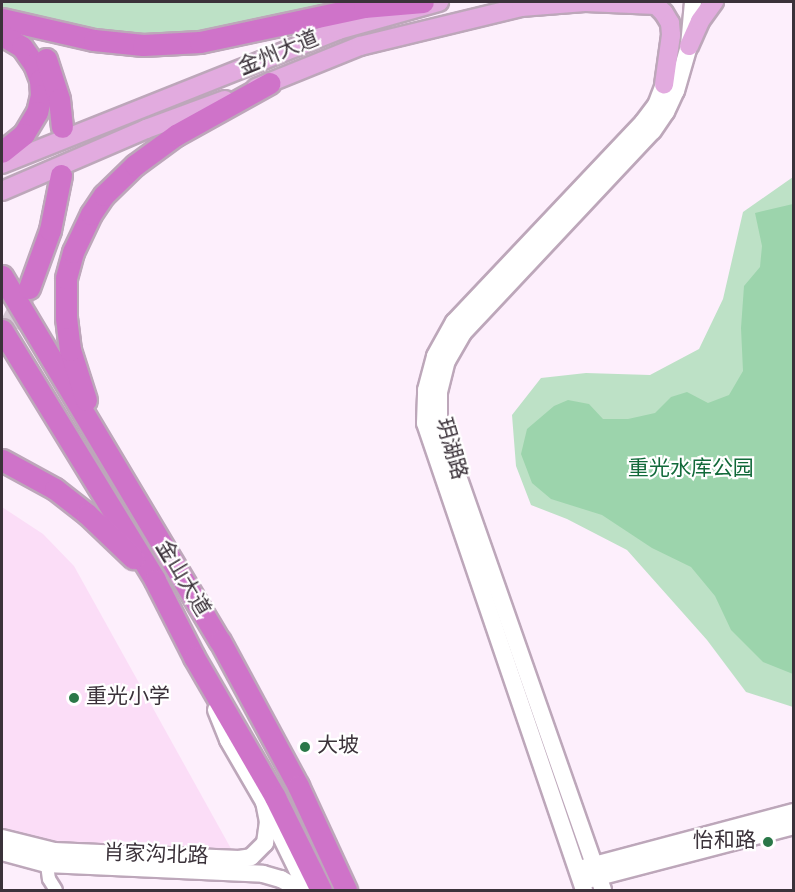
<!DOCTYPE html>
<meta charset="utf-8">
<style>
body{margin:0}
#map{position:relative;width:795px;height:892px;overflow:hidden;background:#fdeffc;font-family:Overpass,"Noto Sans SC",sans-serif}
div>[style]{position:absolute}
.built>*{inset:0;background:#fbddf7}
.green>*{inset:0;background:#bde1c6}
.water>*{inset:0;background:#9cd4ac}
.highway-tunnel>*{height:21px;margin-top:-10.5px;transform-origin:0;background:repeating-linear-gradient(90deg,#d6c9d5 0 21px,transparent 0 31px)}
.roads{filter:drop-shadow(2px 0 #bda7ba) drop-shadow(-2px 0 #bda7ba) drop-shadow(0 2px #bda7ba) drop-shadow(0 -2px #bda7ba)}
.street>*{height:12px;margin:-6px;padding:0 6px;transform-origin:6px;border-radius:6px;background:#fff}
.secondary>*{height:16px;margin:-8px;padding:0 8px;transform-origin:8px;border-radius:8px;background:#fff}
.primary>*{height:18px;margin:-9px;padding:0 9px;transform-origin:9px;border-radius:9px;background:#e2abdf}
.highway>*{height:21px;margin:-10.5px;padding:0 10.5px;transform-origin:10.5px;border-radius:10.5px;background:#cf73c9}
.dots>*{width:16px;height:16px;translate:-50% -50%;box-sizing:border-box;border:3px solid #fff;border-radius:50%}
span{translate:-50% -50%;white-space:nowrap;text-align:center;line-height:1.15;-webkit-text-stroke:4.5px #fff;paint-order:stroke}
.street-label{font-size:21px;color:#3b323a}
.park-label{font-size:21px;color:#116939}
.poi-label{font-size:21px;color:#3b323a}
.left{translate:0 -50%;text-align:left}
.right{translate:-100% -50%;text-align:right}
.frame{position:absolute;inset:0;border:3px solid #3b323a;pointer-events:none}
</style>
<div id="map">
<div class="built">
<div style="clip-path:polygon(2px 507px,43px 534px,74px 566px,234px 854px,57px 843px,2px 830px)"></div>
</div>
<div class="green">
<div style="clip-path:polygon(2px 2px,372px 2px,169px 36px,141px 38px,2px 12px)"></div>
<div style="clip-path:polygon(793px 177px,793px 707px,746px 692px,707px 640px,627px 550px,567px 519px,531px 505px,516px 466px,512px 415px,541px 378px,586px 373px,650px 375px,699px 349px,723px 299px,743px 212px)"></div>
</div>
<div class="water">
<div style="clip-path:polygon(793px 204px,794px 674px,793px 674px,763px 662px,731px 630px,715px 596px,691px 567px,652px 548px,602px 515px,551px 499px,532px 483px,521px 454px,527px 429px,554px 406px,568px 400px,589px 404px,603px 419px,628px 419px,655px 413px,671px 397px,687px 392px,708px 403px,729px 395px,743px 371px,741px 328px,744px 286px,760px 267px,762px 246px,755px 213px)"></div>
</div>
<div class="highway-tunnel">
<div style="left:2px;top:335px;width:13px;rotate:-51deg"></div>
<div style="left:10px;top:325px;width:37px;rotate:-63deg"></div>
</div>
<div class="roads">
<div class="street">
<div style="left:46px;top:858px;width:21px;rotate:82deg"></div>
<div style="left:49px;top:879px;width:13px;rotate:58deg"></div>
</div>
<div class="secondary">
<div style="left:216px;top:710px;width:32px;rotate:68deg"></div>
<div style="left:228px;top:740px;width:72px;rotate:59.9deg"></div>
<div style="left:264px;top:802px;width:98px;rotate:64deg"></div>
<div style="left:2px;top:838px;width:54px;rotate:14deg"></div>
<div style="left:54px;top:851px;width:185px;rotate:2.5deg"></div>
<div style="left:239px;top:859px;width:12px;rotate:-9deg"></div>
<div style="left:251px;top:857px;width:20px;rotate:-45deg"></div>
<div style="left:265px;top:843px;width:21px;rotate:-82deg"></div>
<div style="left:268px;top:822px;width:20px;rotate:-101deg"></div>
<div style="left:2px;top:852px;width:46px;rotate:15.3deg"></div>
<div style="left:46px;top:864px;width:217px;rotate:2.6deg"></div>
<div style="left:263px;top:874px;width:19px;rotate:16deg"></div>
<div style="left:281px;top:879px;width:22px;rotate:30deg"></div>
<div style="left:583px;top:868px;width:218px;rotate:-14.9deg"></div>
<div style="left:587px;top:880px;width:214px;rotate:-14.6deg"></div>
<div style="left:584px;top:890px;width:493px;rotate:-108.8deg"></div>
<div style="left:425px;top:423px;width:33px;rotate:-88deg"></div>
<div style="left:426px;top:390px;width:35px;rotate:-75deg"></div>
<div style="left:435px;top:356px;width:39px;rotate:-61deg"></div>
<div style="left:454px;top:322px;width:275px;rotate:-46.6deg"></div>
<div style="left:643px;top:122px;width:21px;rotate:-53deg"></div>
<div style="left:656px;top:105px;width:34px;rotate:-69deg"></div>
<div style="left:603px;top:890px;width:497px;rotate:-109.3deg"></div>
<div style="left:439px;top:421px;width:29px;rotate:-90deg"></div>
<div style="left:439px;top:392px;width:32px;rotate:-76deg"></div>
<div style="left:447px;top:361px;width:32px;rotate:-60deg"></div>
<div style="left:463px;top:333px;width:277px;rotate:-46.8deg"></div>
<div style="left:653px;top:131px;width:23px;rotate:-56deg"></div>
<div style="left:666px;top:112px;width:23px;rotate:-65deg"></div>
<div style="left:676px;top:91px;width:47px;rotate:-73.9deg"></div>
<div style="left:689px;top:46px;width:44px;rotate:-84.8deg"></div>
</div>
<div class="primary">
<div style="left:586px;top:2px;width:70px;rotate:2.5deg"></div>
<div style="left:656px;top:5px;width:11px;rotate:45deg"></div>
<div style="left:664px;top:13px;width:12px;rotate:59deg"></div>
<div style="left:670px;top:23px;width:12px;rotate:85deg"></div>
<div style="left:671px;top:35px;width:50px;rotate:98deg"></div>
<div style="left:689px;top:46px;width:27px;rotate:-66deg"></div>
<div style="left:700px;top:21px;width:24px;rotate:-54deg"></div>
<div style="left:256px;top:88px;width:112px;rotate:-22deg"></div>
<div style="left:360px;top:46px;width:166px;rotate:-13.6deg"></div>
<div style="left:521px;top:7px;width:64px;rotate:-4.5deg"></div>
<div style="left:2px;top:164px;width:362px;rotate:-21.7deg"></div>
<div style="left:338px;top:30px;width:105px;rotate:-15.5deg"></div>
<div style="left:2px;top:191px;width:157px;rotate:-23.3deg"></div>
<div style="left:146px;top:129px;width:84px;rotate:-20.2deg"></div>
</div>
<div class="highway">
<div style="left:2px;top:19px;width:94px;rotate:12.9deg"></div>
<div style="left:94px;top:40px;width:49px;rotate:5.8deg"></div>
<div style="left:143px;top:45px;width:57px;rotate:-3deg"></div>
<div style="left:200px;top:42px;width:168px;rotate:-12deg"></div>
<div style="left:364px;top:7px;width:59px;rotate:-4.8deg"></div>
<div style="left:2px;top:35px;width:23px;rotate:31deg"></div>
<div style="left:22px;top:47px;width:21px;rotate:55deg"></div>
<div style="left:34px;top:64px;width:17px;rotate:69deg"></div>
<div style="left:40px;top:80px;width:15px;rotate:86deg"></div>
<div style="left:41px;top:95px;width:17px;rotate:103deg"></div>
<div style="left:37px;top:112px;width:26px;rotate:121deg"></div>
<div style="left:24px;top:134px;width:28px;rotate:141deg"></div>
<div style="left:46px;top:59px;width:42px;rotate:72deg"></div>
<div style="left:59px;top:99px;width:28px;rotate:84deg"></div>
<div style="left:2px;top:276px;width:425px;rotate:59.2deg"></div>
<div style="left:220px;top:641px;width:165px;rotate:61.7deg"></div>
<div style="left:298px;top:786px;width:115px;rotate:65.2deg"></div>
<div style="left:29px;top:288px;width:62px;rotate:-70.1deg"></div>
<div style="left:50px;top:230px;width:56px;rotate:-78.7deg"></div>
<div style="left:2px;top:330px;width:293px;rotate:58.5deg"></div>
<div style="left:155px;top:580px;width:86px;rotate:63.1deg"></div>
<div style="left:194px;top:657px;width:162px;rotate:59.9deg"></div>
<div style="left:275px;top:797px;width:104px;rotate:63.7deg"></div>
<div style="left:86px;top:400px;width:52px;rotate:-107.7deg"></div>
<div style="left:70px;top:350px;width:32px;rotate:-97deg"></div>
<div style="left:66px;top:318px;width:40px;rotate:-90deg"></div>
<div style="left:66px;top:278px;width:27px;rotate:-75deg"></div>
<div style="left:73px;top:252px;width:42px;rotate:-64.7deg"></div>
<div style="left:91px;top:214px;width:23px;rotate:-56deg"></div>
<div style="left:104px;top:195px;width:43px;rotate:-44.1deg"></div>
<div style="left:135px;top:165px;width:51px;rotate:-36.2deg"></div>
<div style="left:176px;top:135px;width:107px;rotate:-29deg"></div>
<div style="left:2px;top:460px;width:60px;rotate:28.7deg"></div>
<div style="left:55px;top:489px;width:41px;rotate:38deg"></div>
<div style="left:87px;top:514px;width:64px;rotate:43.7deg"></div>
</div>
</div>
<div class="dots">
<div style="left:74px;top:698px;background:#2a7848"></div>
<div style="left:305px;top:747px;background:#2a7848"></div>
<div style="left:768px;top:842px;background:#2a7848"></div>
</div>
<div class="street-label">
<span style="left:279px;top:54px;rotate:-22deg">金州大道</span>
<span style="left:450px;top:449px;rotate:74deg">玥湖路</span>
<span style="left:182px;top:579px;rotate:59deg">金山大道</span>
<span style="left:156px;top:856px;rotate:2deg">肖家沟北路</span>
</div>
<div class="park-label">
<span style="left:691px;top:470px">重光水库公园</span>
</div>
<div class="poi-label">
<span class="left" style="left:86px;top:698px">重光小学</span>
<span class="left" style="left:317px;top:747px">大坡</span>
<span class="right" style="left:756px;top:842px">怡和路</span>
</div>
<div class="frame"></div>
</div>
